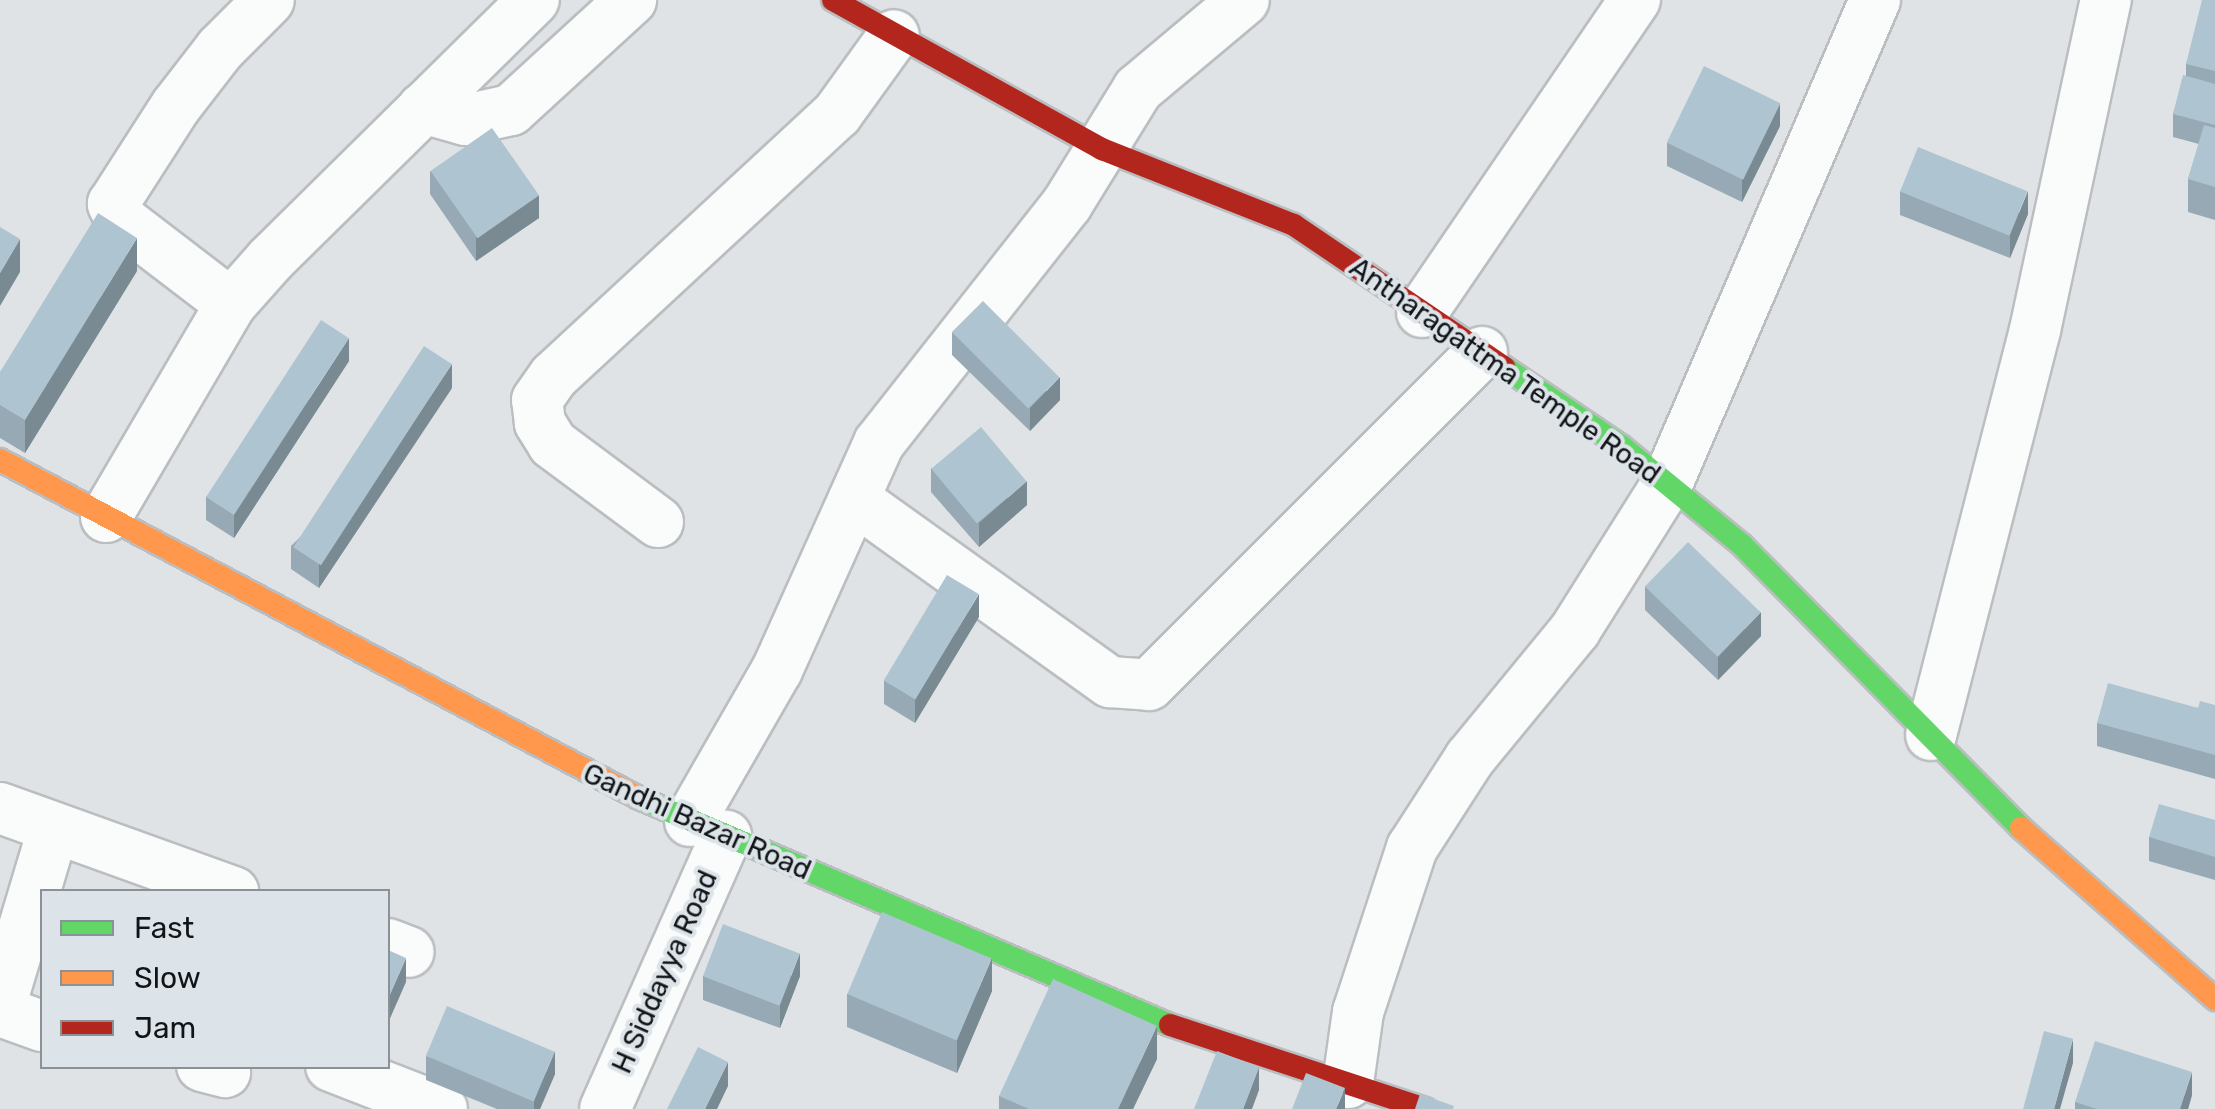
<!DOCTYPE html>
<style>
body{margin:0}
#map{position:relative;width:2215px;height:1109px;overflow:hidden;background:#dfe3e6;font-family:Rubik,sans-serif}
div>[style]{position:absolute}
.roads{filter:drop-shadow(2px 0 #bbbec0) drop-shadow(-2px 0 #bbbec0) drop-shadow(0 2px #bbbec0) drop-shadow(0 -2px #bbbec0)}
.street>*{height:50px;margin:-25px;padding:0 25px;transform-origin:25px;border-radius:25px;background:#fafbfb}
.fast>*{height:22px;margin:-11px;padding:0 11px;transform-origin:11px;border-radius:11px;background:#63d668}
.slow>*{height:22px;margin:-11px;padding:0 11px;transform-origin:11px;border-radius:11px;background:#ff974d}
.jam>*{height:22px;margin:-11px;padding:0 11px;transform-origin:11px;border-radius:11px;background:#b3261e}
.wall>*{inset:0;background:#96a9b4}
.shaded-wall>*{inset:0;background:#7a8a92}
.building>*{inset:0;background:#aec5d1;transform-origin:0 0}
span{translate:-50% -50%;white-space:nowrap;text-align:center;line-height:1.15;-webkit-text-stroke:8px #dce4e9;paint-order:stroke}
.street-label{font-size:28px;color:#121517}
.legend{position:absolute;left:40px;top:889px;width:350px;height:180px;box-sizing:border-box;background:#dce4e9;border:2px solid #8b9195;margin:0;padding:12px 18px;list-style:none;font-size:30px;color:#121517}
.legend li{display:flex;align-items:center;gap:20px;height:50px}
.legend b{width:50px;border:2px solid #8b9195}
</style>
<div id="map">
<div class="roads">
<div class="street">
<div style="left:423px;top:108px;width:44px;rotate:15.9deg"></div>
<div style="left:465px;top:120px;width:47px;rotate:-12.3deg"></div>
<div style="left:511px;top:110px;width:163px;rotate:-42.5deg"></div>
<div style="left:231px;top:304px;width:140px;rotate:-142.6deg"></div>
<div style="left:120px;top:219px;width:17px;rotate:-115deg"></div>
<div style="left:113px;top:204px;width:117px;rotate:-57.3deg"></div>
<div style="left:176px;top:106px;width:72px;rotate:-52.3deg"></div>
<div style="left:220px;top:49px;width:69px;rotate:-45deg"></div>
<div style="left:1422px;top:312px;width:378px;rotate:-55.7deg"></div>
<div style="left:854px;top:499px;width:315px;rotate:35.6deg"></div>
<div style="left:1110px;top:682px;width:39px;rotate:4deg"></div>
<div style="left:1149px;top:685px;width:471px;rotate:-45deg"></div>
<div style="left:106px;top:517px;width:247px;rotate:-59.6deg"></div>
<div style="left:231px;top:304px;width:60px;rotate:-48.4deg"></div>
<div style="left:271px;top:259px;width:369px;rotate:-44.6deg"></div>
<div style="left:658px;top:522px;width:131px;rotate:-143.4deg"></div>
<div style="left:553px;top:444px;width:25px;rotate:-122deg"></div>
<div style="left:540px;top:423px;width:23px;rotate:-97deg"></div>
<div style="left:537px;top:400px;width:29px;rotate:-55deg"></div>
<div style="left:554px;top:376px;width:386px;rotate:-42.8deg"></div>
<div style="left:837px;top:114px;width:97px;rotate:-54.2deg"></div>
<div style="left:1931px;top:735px;width:418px;rotate:-75.6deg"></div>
<div style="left:2035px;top:330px;width:338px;rotate:-77.9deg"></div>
<div style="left:0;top:808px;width:248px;rotate:19.8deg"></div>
<div style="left:690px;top:821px;width:174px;rotate:-60.1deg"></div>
<div style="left:777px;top:670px;width:249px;rotate:-65.8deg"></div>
<div style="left:879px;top:443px;width:304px;rotate:-51.8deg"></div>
<div style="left:1067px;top:204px;width:135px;rotate:-58.3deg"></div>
<div style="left:1138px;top:89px;width:138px;rotate:-40deg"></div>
<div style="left:388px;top:944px;width:22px;rotate:21deg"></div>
<div style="left:0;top:1007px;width:185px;rotate:-73.3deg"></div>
<div style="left:0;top:1011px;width:45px;rotate:19.7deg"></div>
<div style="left:202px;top:1066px;width:24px;rotate:15deg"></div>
<div style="left:331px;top:1066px;width:119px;rotate:21.2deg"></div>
<div style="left:1348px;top:1083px;width:72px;rotate:-82deg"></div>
<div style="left:1358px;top:1012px;width:173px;rotate:-71.8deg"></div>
<div style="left:1412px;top:848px;width:107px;rotate:-57.2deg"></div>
<div style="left:1470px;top:758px;width:166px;rotate:-50.6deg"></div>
<div style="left:1575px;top:630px;width:173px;rotate:-57.8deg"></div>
<div style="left:1667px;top:484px;width:527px;rotate:-66.74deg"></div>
<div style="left:605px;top:1109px;width:299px;rotate:-66.1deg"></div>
</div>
<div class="fast">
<div style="left:1504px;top:367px;width:141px;rotate:34deg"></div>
<div style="left:1621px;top:446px;width:156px;rotate:39.3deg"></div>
<div style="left:1742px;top:545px;width:397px;rotate:45.4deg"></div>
<div style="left:639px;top:798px;width:577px;rotate:23.15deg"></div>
</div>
<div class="slow">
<div style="left:0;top:460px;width:723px;rotate:27.88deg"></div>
<div style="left:2021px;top:828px;width:259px;rotate:41.4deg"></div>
</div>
<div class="jam">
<div style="left:833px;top:0;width:308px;rotate:29deg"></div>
<div style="left:1102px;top:149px;width:206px;rotate:21.6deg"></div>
<div style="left:1294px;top:225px;width:254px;rotate:34.1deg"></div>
<div style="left:1170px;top:1025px;width:269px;rotate:18.2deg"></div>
</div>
</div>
<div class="wall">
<div style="clip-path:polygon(2215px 0,2215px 220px,2188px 212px,2188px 179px,2199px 144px,2173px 137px,2173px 114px,2186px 76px,2186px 64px)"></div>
<div style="clip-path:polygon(1780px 126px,1742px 202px,1667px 166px,1667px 143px)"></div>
<div style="clip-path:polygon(430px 171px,539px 218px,476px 261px,430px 194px)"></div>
<div style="clip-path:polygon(1900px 191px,2028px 214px,2010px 258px,1900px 215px)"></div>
<div style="clip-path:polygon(137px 271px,25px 453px,0 438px,0 372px)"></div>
<div style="clip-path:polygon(952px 332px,1060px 400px,1030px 431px,952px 355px)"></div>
<div style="clip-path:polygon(349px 361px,234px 538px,206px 520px,206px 497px)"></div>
<div style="clip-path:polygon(452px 388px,319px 588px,291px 569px,291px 546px)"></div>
<div style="clip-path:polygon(931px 468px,1027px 505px,979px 547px,931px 492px)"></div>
<div style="clip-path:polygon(1645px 586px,1761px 636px,1718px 680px,1645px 610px)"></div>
<div style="clip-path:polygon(979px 617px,915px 723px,884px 704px,884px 681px)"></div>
<div style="clip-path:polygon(2215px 705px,2215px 779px,2097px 746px,2097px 723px)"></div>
<div style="clip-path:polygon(2215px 820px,2215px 880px,2149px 861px,2149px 837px)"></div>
<div style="clip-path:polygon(703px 976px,800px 976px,780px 1028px,703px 1000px)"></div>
<div style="clip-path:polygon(992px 991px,957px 1073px,847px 1027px,847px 994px)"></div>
<div style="clip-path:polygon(426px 1056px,555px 1074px,540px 1109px,497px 1109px,426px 1080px)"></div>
<div style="clip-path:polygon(1157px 1059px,1133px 1109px,999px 1109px,999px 1096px)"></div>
<div style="clip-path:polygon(2192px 1095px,2188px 1109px,2075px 1109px,2075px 1102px)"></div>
</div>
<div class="shaded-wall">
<div style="clip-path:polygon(1780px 103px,1780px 126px,1742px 202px,1742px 179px)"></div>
<div style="clip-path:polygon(2028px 191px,2028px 214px,2010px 258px,2010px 235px)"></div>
<div style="clip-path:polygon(539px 195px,539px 218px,476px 261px,476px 238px)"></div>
<div style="clip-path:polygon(137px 238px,137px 271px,25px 453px,25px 420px)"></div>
<div style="clip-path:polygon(20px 239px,20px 272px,0 306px,0 273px)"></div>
<div style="clip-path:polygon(349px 338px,349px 361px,234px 538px,234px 515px)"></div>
<div style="clip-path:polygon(452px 364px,452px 388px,319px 588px,319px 564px)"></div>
<div style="clip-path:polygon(1060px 377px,1060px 400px,1030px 431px,1030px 408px)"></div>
<div style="clip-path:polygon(1027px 481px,1027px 505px,979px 547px,979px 523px)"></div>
<div style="clip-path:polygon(979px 594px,979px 617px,915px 723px,915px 699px)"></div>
<div style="clip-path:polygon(1761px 612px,1761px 636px,1718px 680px,1718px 657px)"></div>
<div style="clip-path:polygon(800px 953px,800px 976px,780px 1028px,780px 1005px)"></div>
<div style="clip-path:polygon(406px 958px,406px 982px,388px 1023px,388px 999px)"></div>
<div style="clip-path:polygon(992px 958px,992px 991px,957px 1073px,957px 1039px)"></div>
<div style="clip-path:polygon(1157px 1026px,1157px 1059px,1133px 1109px,1118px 1109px)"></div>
<div style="clip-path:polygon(2073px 1039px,2073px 1063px,2060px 1109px,2054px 1109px)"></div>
<div style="clip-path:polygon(555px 1051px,555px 1074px,540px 1109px,534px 1109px,534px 1101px)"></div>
<div style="clip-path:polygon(728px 1062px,728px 1086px,717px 1109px,705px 1109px)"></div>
<div style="clip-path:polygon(1259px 1067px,1259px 1090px,1252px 1109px,1243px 1109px)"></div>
<div style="clip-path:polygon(2192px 1072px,2192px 1095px,2188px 1109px,2180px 1109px)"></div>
<div style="clip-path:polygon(1345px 1088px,1345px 1109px,1336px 1109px)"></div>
</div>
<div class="building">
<div style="clip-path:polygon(2202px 0,2215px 0,2215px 71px,2186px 64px)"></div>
<div style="left:1704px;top:66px;width:85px;height:85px;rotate:26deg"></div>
<div style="clip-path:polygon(2183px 75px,2215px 84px,2215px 125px,2173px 114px)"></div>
<div style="clip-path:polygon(2204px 125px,2215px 128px,2215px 187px,2188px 179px)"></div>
<div style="left:492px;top:128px;width:82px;height:75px;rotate:55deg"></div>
<div style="left:1918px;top:147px;width:118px;height:48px;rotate:22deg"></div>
<div style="clip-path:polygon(98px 213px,137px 238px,25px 420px,0 405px,0 372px)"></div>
<div style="clip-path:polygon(0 227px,20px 239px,0 273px)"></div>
<div style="left:983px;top:301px;width:108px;height:44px;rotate:45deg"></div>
<div style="left:321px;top:320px;width:33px;height:211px;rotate:33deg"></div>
<div style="left:424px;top:346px;width:33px;height:240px;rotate:33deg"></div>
<div style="left:981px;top:427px;width:71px;height:65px;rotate:50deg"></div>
<div style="left:1688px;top:542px;width:101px;height:62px;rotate:44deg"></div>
<div style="left:947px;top:575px;width:37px;height:123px;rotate:31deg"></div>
<div style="clip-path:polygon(2108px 683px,2198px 708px,2200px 701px,2215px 705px,2215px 755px,2097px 723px)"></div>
<div style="clip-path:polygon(2159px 804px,2215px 820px,2215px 857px,2149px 837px)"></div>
<div style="left:882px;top:912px;width:119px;height:89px;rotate:23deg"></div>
<div style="left:723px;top:924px;width:82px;height:56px;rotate:21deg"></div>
<div style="clip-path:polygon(388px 950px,406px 958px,388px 999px)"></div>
<div style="clip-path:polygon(1053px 979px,1157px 1026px,1118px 1109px,1029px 1109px,999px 1096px)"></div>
<div style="left:447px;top:1006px;width:117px;height:54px;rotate:23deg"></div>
<div style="left:2044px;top:1031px;width:30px;height:81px;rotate:15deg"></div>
<div style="clip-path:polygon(2095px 1041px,2192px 1072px,2180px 1109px,2097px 1109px,2075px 1102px)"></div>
<div style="clip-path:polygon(698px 1047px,728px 1062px,705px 1109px,667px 1109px)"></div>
<div style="clip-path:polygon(1217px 1051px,1259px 1067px,1243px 1109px,1194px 1109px)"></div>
<div style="clip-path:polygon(1306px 1073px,1345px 1088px,1336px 1109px,1292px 1109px)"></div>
<div style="clip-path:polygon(1420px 1094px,1454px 1106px,1453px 1109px,1415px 1109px)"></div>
</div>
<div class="street-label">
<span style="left:1505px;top:371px;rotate:35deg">Antharagattma Temple Road</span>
<span style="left:697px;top:822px;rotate:24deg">Gandhi Bazar Road</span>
<span style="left:665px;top:972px;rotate:-66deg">H Siddayya Road</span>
</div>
<ul class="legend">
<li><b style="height:12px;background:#63d668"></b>Fast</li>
<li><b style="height:12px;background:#ff974d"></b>Slow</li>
<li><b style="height:12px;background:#b3261e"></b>Jam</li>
</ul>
</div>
